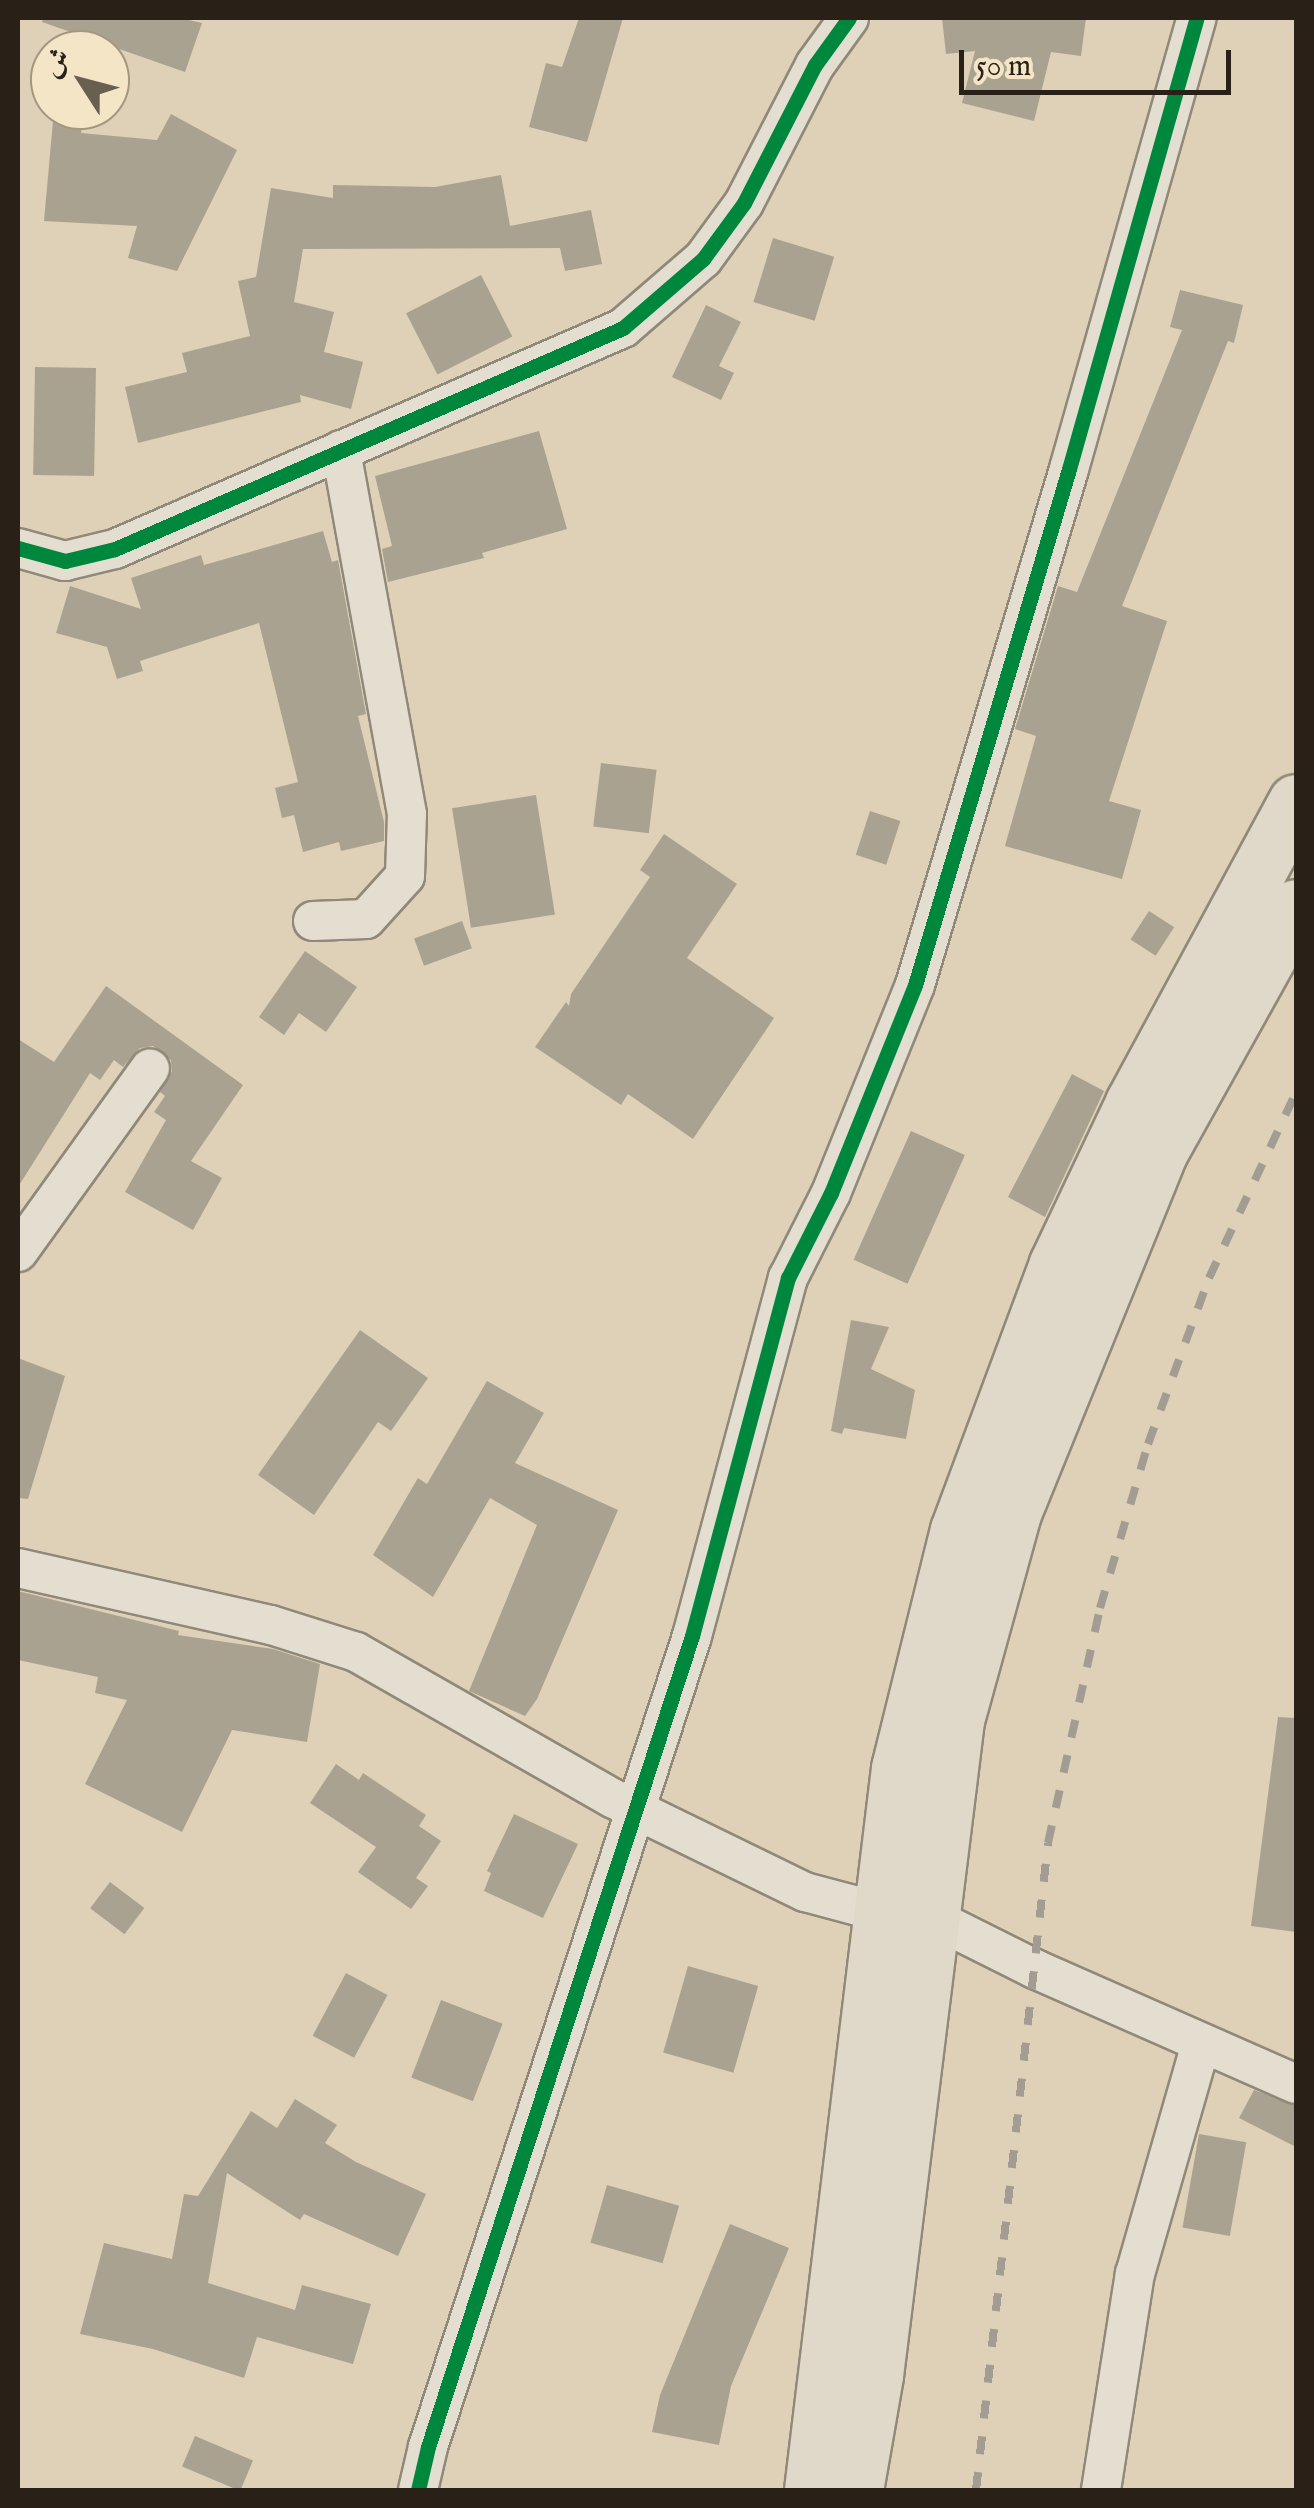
<!DOCTYPE html>
<meta charset="utf-8">
<style>
body{margin:0}
#map{position:relative;width:1314px;height:2508px;overflow:hidden;background:#ded1b7;font-family:"IM FELL English",Amiri,serif}
div>[style]{position:absolute}
.building>*{inset:0;background:#aaa290;transform-origin:0 0}
.roads{filter:drop-shadow(2px 0 #908879) drop-shadow(-2px 0 #908879) drop-shadow(0 2px #908879) drop-shadow(0 -2px #908879)}
.minor>*{height:38px;margin:-19px;padding:0 19px;transform-origin:19px;border-radius:19px;background:#e4ded0}
.highway>*{height:55px;margin:-27.5px;padding:0 27.5px;transform-origin:27.5px;border-radius:27.5px;background:#e0d8c9}
.rail>*{height:8px;margin-top:-4px;transform-origin:0;background:repeating-linear-gradient(90deg,#a29c92 0 18px,transparent 0 36px)}
.cycleway>*{height:15px;margin:-7.5px;padding:0 7.5px;transform-origin:7.5px;border-radius:7.5px;background:#00873e}
span{translate:-50% -50%;white-space:nowrap;text-align:center;line-height:1.15;-webkit-text-stroke:8px #f4e5c6;paint-order:stroke}
.frame{position:absolute;inset:0;border:20px solid #292118;pointer-events:none}
.north{position:absolute;left:30px;top:30px;width:100px;height:100px;box-sizing:border-box;background:#f4e5c6;border:2px solid #a39780;border-radius:50%;rotate:306deg;font-size:28px;font-weight:700;line-height:40px;text-align:center;color:#292118}
.north::after{content:'';display:block;margin:auto;width:35px;height:45px;background:#685f50;clip-path:polygon(50% 0,100% 100%,50% 72%,0 100%)}
.scale{position:absolute;left:959px;top:50px;width:272px;height:45px;box-sizing:border-box;border:5px solid #292118;border-top:0;padding-left:12px;font-size:30px;line-height:35px;white-space:nowrap;color:#292118;-webkit-text-stroke:8px #f4e5c6;paint-order:stroke}
</style>
<div id="map">
<div class="building">
<div style="clip-path:polygon(43px 18px,180px 18px,202px 23px,185px 72px,42px 22px)"></div>
<div style="clip-path:polygon(579px 18px,623px 18px,587px 142px,529px 127px,546px 63px,562px 67px)"></div>
<div style="clip-path:polygon(942px 18px,1086px 18px,1081px 56px,1051px 52px,1034px 121px,962px 103px,975px 51px,946px 54px)"></div>
<div style="clip-path:polygon(54px 110px,85px 110px,81px 133px,157px 140px,171px 114px,237px 150px,177px 271px,128px 258px,137px 226px,44px 221px)"></div>
<div style="clip-path:polygon(501px 175px,510px 226px,591px 210px,602px 264px,565px 271px,560px 248px,303px 249px,294px 302px,334px 312px,324px 352px,363px 362px,351px 409px,300px 395px,301px 402px,138px 443px,125px 387px,187px 372px,182px 353px,250px 336px,238px 281px,256px 277px,271px 188px,333px 198px,333px 185px,435px 187px)"></div>
<div style="left:773px;top:238px;width:64px;height:67px;rotate:17deg"></div>
<div style="left:481px;top:275px;width:69px;height:84px;rotate:63deg"></div>
<div style="clip-path:polygon(1180px 290px,1243px 305px,1234px 343px,1228px 341px,1122px 606px,1167px 621px,1109px 801px,1141px 810px,1122px 879px,1005px 846px,1036px 736px,1015px 729px,1058px 586px,1077px 592px,1182px 330px,1170px 327px)"></div>
<div style="clip-path:polygon(706px 305px,741px 322px,719px 366px,734px 373px,721px 400px,672px 377px)"></div>
<div style="left:35px;top:367px;width:61px;height:108px;rotate:1deg"></div>
<div style="clip-path:polygon(539px 431px,567px 529px,482px 553px,484px 558px,388px 582px,382px 549px,392px 546px,375px 476px)"></div>
<div style="clip-path:polygon(323px 531px,332px 562px,338px 560px,366px 714px,358px 716px,384px 822px,384px 841px,341px 851px,339px 842px,303px 852px,294px 815px,282px 818px,275px 788px,298px 782px,259px 623px,140px 661px,143px 671px,117px 679px,107px 647px,56px 633px,70px 586px,141px 609px,131px 578px,201px 555px,204px 565px)"></div>
<div style="left:601px;top:763px;width:56px;height:64px;rotate:7deg"></div>
<div style="left:536px;top:795px;width:121px;height:85px;rotate:81deg"></div>
<div style="left:870px;top:811px;width:32px;height:46px;rotate:18deg"></div>
<div style="clip-path:polygon(664px 834px,737px 884px,687px 958px,774px 1018px,693px 1139px,628px 1094px,621px 1105px,535px 1047px,566px 1002px,569px 1006px,571px 994px,650px 877px,640px 870px)"></div>
<div style="left:1149px;top:911px;width:30px;height:34px;rotate:33deg"></div>
<div style="left:462px;top:921px;width:29px;height:51px;rotate:70deg"></div>
<div style="clip-path:polygon(305px 951px,357px 987px,326px 1032px,299px 1013px,284px 1035px,259px 1017px)"></div>
<div style="clip-path:polygon(106px 986px,243px 1085px,191px 1161px,222px 1178px,193px 1230px,125px 1192px,166px 1120px,154px 1112px,165px 1096px,160px 1092px,172px 1071px,171px 1060px,153px 1046px,140px 1048px,123px 1067px,114px 1060px,100px 1080px,90px 1073px,18px 1187px,18px 1039px,54px 1062px)"></div>
<div style="clip-path:polygon(1072px 1074px,1104px 1091px,1045px 1217px,1008px 1197px)"></div>
<div style="left:911px;top:1131px;width:59px;height:141px;rotate:24deg"></div>
<div style="clip-path:polygon(851px 1320px,889px 1327px,871px 1369px,915px 1390px,906px 1439px,844px 1428px,842px 1434px,831px 1431px)"></div>
<div style="clip-path:polygon(360px 1330px,428px 1378px,391px 1431px,378px 1422px,314px 1515px,258px 1475px)"></div>
<div style="clip-path:polygon(18px 1358px,65px 1376px,28px 1499px,18px 1498px)"></div>
<div style="clip-path:polygon(487px 1381px,544px 1413px,515px 1463px,618px 1510px,537px 1699px,525px 1716px,469px 1691px,537px 1525px,490px 1498px,433px 1597px,373px 1555px,418px 1478px,427px 1484px)"></div>
<div style="clip-path:polygon(18px 1591px,179px 1631px,178px 1635px,273px 1649px,320px 1664px,307px 1742px,232px 1730px,182px 1832px,85px 1784px,127px 1700px,95px 1693px,98px 1677px,18px 1660px)"></div>
<div style="clip-path:polygon(1278px 1717px,1296px 1718px,1296px 1932px,1251px 1926px)"></div>
<div style="clip-path:polygon(336px 1764px,359px 1780px,363px 1773px,426px 1815px,419px 1826px,441px 1841px,416px 1878px,428px 1886px,411px 1909px,358px 1872px,376px 1847px,310px 1803px)"></div>
<div style="clip-path:polygon(514px 1814px,578px 1844px,543px 1918px,484px 1891px,491px 1873px,487px 1871px)"></div>
<div style="left:110px;top:1882px;width:43px;height:33px;rotate:37deg"></div>
<div style="left:688px;top:1966px;width:73px;height:90px;rotate:16deg"></div>
<div style="left:346px;top:1973px;width:47px;height:71px;rotate:28deg"></div>
<div style="left:441px;top:2000px;width:66px;height:83px;rotate:21deg"></div>
<div style="clip-path:polygon(1254px 2090px,1296px 2106px,1296px 2147px,1239px 2118px)"></div>
<div style="clip-path:polygon(295px 2099px,337px 2125px,325px 2143px,356px 2162px,426px 2194px,398px 2256px,304px 2214px,300px 2220px,227px 2173px,208px 2283px,295px 2310px,302px 2285px,371px 2304px,353px 2364px,257px 2337px,244px 2378px,153px 2349px,80px 2334px,104px 2243px,172px 2259px,184px 2194px,198px 2196px,251px 2111px,277px 2128px)"></div>
<div style="left:1199px;top:2134px;width:48px;height:95px;rotate:10deg"></div>
<div style="left:607px;top:2185px;width:75px;height:60px;rotate:16deg"></div>
<div style="clip-path:polygon(730px 2224px,789px 2248px,731px 2386px,719px 2445px,652px 2432px,660px 2395px)"></div>
<div style="left:195px;top:2436px;width:63px;height:33px;rotate:23deg"></div>
</div>
<div class="roads">
<div class="minor">
<div style="left:18px;top:548px;width:49px;rotate:15.5deg"></div>
<div style="left:65px;top:561px;width:51px;rotate:-13.5deg"></div>
<div style="left:115px;top:549px;width:554px;rotate:-23.51deg"></div>
<div style="left:623px;top:328px;width:106px;rotate:-40.8deg"></div>
<div style="left:703px;top:259px;width:69px;rotate:-53.8deg"></div>
<div style="left:744px;top:203px;width:155px;rotate:-62.8deg"></div>
<div style="left:815px;top:65px;width:58px;rotate:-54.1deg"></div>
<div style="left:313px;top:921px;width:53px;rotate:-2.2deg"></div>
<div style="left:366px;top:919px;width:58px;rotate:-47.8deg"></div>
<div style="left:405px;top:876px;width:62px;rotate:-88.2deg"></div>
<div style="left:407px;top:814px;width:370px;rotate:-100.3deg"></div>
<div style="left:18px;top:1252px;width:226px;rotate:-54.3deg"></div>
<div style="left:18px;top:1568px;width:259px;rotate:12.7deg"></div>
<div style="left:271px;top:1625px;width:89px;rotate:17.6deg"></div>
<div style="left:356px;top:1652px;width:295px;rotate:29.7deg"></div>
<div style="left:612px;top:1798px;width:215px;rotate:26deg"></div>
<div style="left:805px;top:1892px;width:78px;rotate:14.9deg"></div>
<div style="left:929px;top:1916px;width:119px;rotate:26.6deg"></div>
<div style="left:1035px;top:1969px;width:285px;rotate:23.8deg"></div>
<div style="left:418px;top:2490px;width:44px;rotate:-76.9deg"></div>
<div style="left:428px;top:2447px;width:853px;rotate:-71.97deg"></div>
<div style="left:692px;top:1636px;width:371px;rotate:-75deg"></div>
<div style="left:788px;top:1278px;width:95px;rotate:-63.2deg"></div>
<div style="left:831px;top:1193px;width:224px;rotate:-68deg"></div>
<div style="left:915px;top:985px;width:538px;rotate:-73.38deg"></div>
<div style="left:1069px;top:469px;width:469px;rotate:-74.2deg"></div>
<div style="left:1101px;top:2490px;width:219px;rotate:-81.1deg"></div>
<div style="left:1135px;top:2274px;width:239px;rotate:-74deg"></div>
</div>
<div class="highway">
<div style="left:812px;top:2490px;width:727px;rotate:-83.13deg"></div>
<div style="left:899px;top:1768px;width:245px;rotate:-76.1deg"></div>
<div style="left:958px;top:1530px;width:284px;rotate:-69.6deg"></div>
<div style="left:1057px;top:1264px;width:178px;rotate:-64.7deg"></div>
<div style="left:1133px;top:1103px;width:342px;rotate:-61.6deg"></div>
<div style="left:855px;top:2490px;width:117px;rotate:-80.1deg"></div>
<div style="left:875px;top:2375px;width:660px;rotate:-82.95deg"></div>
<div style="left:956px;top:1720px;width:215px;rotate:-74.6deg"></div>
<div style="left:1013px;top:1513px;width:391px;rotate:-67.9deg"></div>
<div style="left:1160px;top:1151px;width:279px;rotate:-60.9deg"></div>
</div>
</div>
<div class="rail">
<div style="left:976px;top:2490px;width:651px;rotate:-83.65deg"></div>
<div style="left:1048px;top:1843px;width:241px;rotate:-77.5deg"></div>
<div style="left:1100px;top:1608px;width:171px;rotate:-73.7deg"></div>
<div style="left:1148px;top:1444px;width:177px;rotate:-69.8deg"></div>
<div style="left:1209px;top:1278px;width:205px;rotate:-64.9deg"></div>
</div>
<div class="cycleway">
<div style="left:18px;top:548px;width:49px;rotate:15.5deg"></div>
<div style="left:65px;top:561px;width:51px;rotate:-13.5deg"></div>
<div style="left:115px;top:549px;width:554px;rotate:-23.51deg"></div>
<div style="left:623px;top:328px;width:106px;rotate:-40.8deg"></div>
<div style="left:703px;top:259px;width:69px;rotate:-53.8deg"></div>
<div style="left:744px;top:203px;width:155px;rotate:-62.8deg"></div>
<div style="left:815px;top:65px;width:58px;rotate:-54.1deg"></div>
<div style="left:418px;top:2490px;width:44px;rotate:-76.9deg"></div>
<div style="left:428px;top:2447px;width:853px;rotate:-71.97deg"></div>
<div style="left:692px;top:1636px;width:371px;rotate:-75deg"></div>
<div style="left:788px;top:1278px;width:95px;rotate:-63.2deg"></div>
<div style="left:831px;top:1193px;width:224px;rotate:-68deg"></div>
<div style="left:915px;top:985px;width:538px;rotate:-73.38deg"></div>
<div style="left:1069px;top:469px;width:469px;rotate:-74.2deg"></div>
</div>
<div class="frame"></div>
<div class="north">ش</div>
<div class="scale">50 m</div>
</div>
